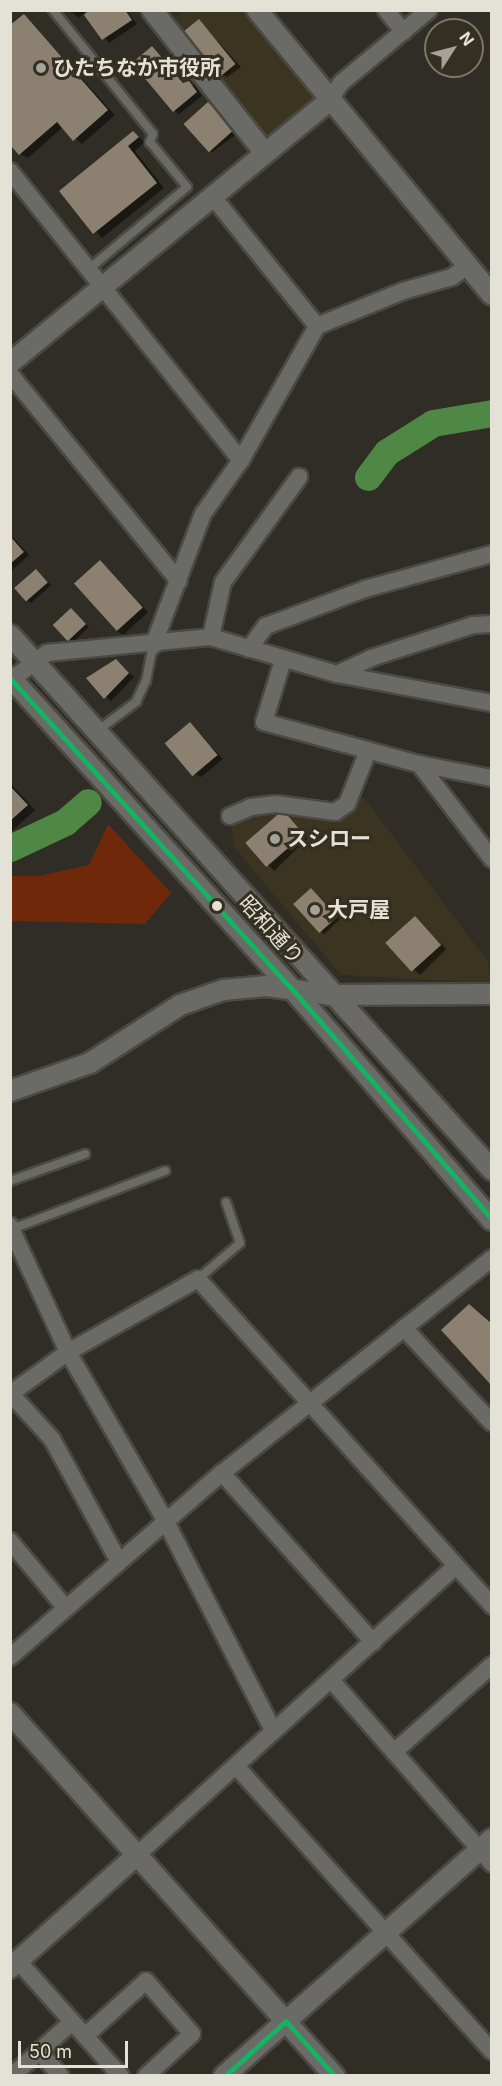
<!DOCTYPE html>
<meta charset="utf-8">
<style>
body{margin:0}
#map{position:relative;width:502px;height:2086px;overflow:hidden;background:#2f2d25;font-family:Inter,"Noto Sans JP",sans-serif}
div>[style]{position:absolute}
.built>*{inset:0;background:#3b3420}
.green>*{inset:0;background:#6f280a}
.shadow>*{inset:0;background:#0007;transform-origin:0 0}
.river>*{height:27px;margin:-13.5px;padding:0 13.5px;transform-origin:13.5px;border-radius:13.5px;background:#4f8845}
.building>*{inset:0;background:#8c8071;transform-origin:0 0}
.roads{filter:drop-shadow(2px 0 #4b4942) drop-shadow(-2px 0 #4b4942) drop-shadow(0 2px #4b4942) drop-shadow(0 -2px #4b4942)}
.service>*{height:8px;margin:-4px;padding:0 4px;transform-origin:4px;border-radius:4px;background:#6a6a67}
.minor>*{height:16px;margin:-8px;padding:0 8px;transform-origin:8px;border-radius:8px;background:#6a6a67}
.tertiary>*{height:20px;margin:-10px;padding:0 10px;transform-origin:10px;border-radius:10px;background:#6a6a67}
.bus-1>*{height:4.5px;margin:-2.25px;padding:0 2.25px;transform-origin:2.25px;border-radius:2.25px;background:#13b361}
.dots>*{width:16px;height:16px;translate:-50% -50%;box-sizing:border-box;border:3px solid #342f20;border-radius:50%}
span{translate:-50% -50%;white-space:nowrap;text-align:center;line-height:1.15;-webkit-text-stroke:6px #342f20;paint-order:stroke}
.poi-label{font-size:21px;color:#e4e1d7;font-weight:700}
.left{translate:0 -50%;text-align:left}
.street-label{font-size:21px;color:#e4e1d7}
.frame{position:absolute;inset:0;border:12px solid #e4e1d7;pointer-events:none}
.north{position:absolute;left:424px;top:18px;width:60px;height:60px;box-sizing:border-box;background:#342f20;border:2px solid #7a7669;border-radius:50%;rotate:54deg;font-size:16px;font-weight:700;line-height:24px;text-align:center;color:#e4e1d7}
.north::after{content:'';display:block;margin:auto;width:21px;height:27px;background:#a5a299;clip-path:polygon(50% 0,100% 100%,50% 72%,0 100%)}
.scale{position:absolute;left:18px;top:2041px;width:110px;height:27px;box-sizing:border-box;border:3px solid #e4e1d7;border-top:0;padding-left:8px;font-size:18px;line-height:21px;white-space:nowrap;color:#e4e1d7;-webkit-text-stroke:4px #342f20;paint-order:stroke}
</style>
<div id="map">
<div class="built">
<div style="clip-path:polygon(184px 11px,247px 11px,317px 97px,264px 141px,170px 21px)"></div>
<div style="clip-path:polygon(363px 797px,488px 961px,491px 983px,341px 975px,234px 847px,231px 822px,291px 811px,331px 819px)"></div>
</div>
<div class="green">
<div style="clip-path:polygon(108px 824px,171px 893px,145px 924px,11px 921px,11px 876px,38px 876px,89px 865px)"></div>
</div>
<div class="shadow">
<div style="clip-path:polygon(69px 10px,87px 10px,79px 18px)"></div>
<div style="clip-path:polygon(92px 10px,126px 10px,137px 24px,109px 43px,86px 15px)"></div>
<div style="clip-path:polygon(24px 15px,115px 115px,82px 144px,63px 127px,28px 158px,20px 154px)"></div>
<div style="clip-path:polygon(199px 21px,241px 67px,227px 77px,221px 74px)"></div>
<div style="clip-path:polygon(152px 48px,185px 84px,195px 86px,202px 96px,179px 114px,174px 110px)"></div>
<div style="clip-path:polygon(209px 103px,237px 134px,212px 152px,206px 149px)"></div>
<div style="clip-path:polygon(134px 133px,145px 142px,135px 151px,164px 188px,102px 238px,61px 191px)"></div>
<div style="clip-path:polygon(10px 534px,29px 555px,10px 572px)"></div>
<div style="clip-path:polygon(100px 561px,148px 612px,123px 635px,117px 631px)"></div>
<div style="clip-path:polygon(36px 571px,51px 585px,31px 603px,28px 601px)"></div>
<div style="clip-path:polygon(74px 612px,89px 627px,72px 643px,69px 641px)"></div>
<div style="clip-path:polygon(116px 660px,134px 677px,111px 701px,88px 678px)"></div>
<div style="clip-path:polygon(190px 724px,223px 759px,201px 777px,195px 774px)"></div>
<div style="clip-path:polygon(10px 783px,35px 810px,13px 830px,10px 829px)"></div>
<div style="left:283px;top:811px;width:37px;height:48px;rotate:46deg"></div>
<div style="left:311px;top:890px;width:41px;height:22px;rotate:45deg"></div>
<div style="left:415px;top:918px;width:44px;height:37px;rotate:45deg"></div>
</div>
<div class="river">
<div style="left:368px;top:477px;width:31px;rotate:-53deg"></div>
<div style="left:387px;top:452px;width:54px;rotate:-32.2deg"></div>
<div style="left:433px;top:423px;width:60px;rotate:-9.6deg"></div>
<div style="left:10px;top:848px;width:61px;rotate:-25.3deg"></div>
<div style="left:65px;top:822px;width:30px;rotate:-41deg"></div>
</div>
<div class="building">
<div style="clip-path:polygon(89px 10px,125px 10px,132px 20px,102px 40px,84px 15px)"></div>
<div style="clip-path:polygon(24px 14px,108px 110px,73px 141px,57px 122px,19px 155px,10px 145px,10px 25px)"></div>
<div style="left:199px;top:19px;width:58px;height:20px;rotate:51deg"></div>
<div style="clip-path:polygon(152px 46px,183px 83px,189px 81px,197px 92px,173px 112px,132px 63px)"></div>
<div style="left:208px;top:102px;width:38px;height:33px;rotate:48deg"></div>
<div style="clip-path:polygon(133px 131px,139px 137px,128px 146px,157px 183px,93px 234px,59px 191px)"></div>
<div style="clip-path:polygon(10px 536px,24px 552px,10px 564px)"></div>
<div style="left:100px;top:560px;width:64px;height:35px;rotate:48deg"></div>
<div style="left:36px;top:569px;width:18px;height:29px;rotate:49deg"></div>
<div style="left:71px;top:608px;width:22px;height:25px;rotate:47deg"></div>
<div style="clip-path:polygon(116px 659px,129px 673px,104px 699px,86px 678px)"></div>
<div style="left:190px;top:722px;width:43px;height:33px;rotate:50deg"></div>
<div style="clip-path:polygon(10px 786px,28px 805px,10px 821px)"></div>
<div style="left:283px;top:810px;width:32px;height:50px;rotate:49deg"></div>
<div style="left:311px;top:888px;width:39px;height:24px;rotate:48deg"></div>
<div style="left:415px;top:916px;width:39px;height:40px;rotate:48deg"></div>
<div style="clip-path:polygon(469px 1304px,492px 1324px,492px 1386px,441px 1330px)"></div>
</div>
<div class="roads">
<div class="service">
<div style="left:53px;top:10px;width:159px;rotate:51.1deg"></div>
<div style="left:153px;top:134px;width:9px;rotate:111deg"></div>
<div style="left:150px;top:142px;width:58px;rotate:50.6deg"></div>
<div style="left:187px;top:187px;width:128px;rotate:140.1deg"></div>
<div style="left:97px;top:731px;width:49px;rotate:-36.6deg"></div>
<div style="left:136px;top:702px;width:23px;rotate:-65deg"></div>
<div style="left:146px;top:681px;width:36px;rotate:-79deg"></div>
<div style="left:10px;top:1181px;width:80px;rotate:-19.8deg"></div>
<div style="left:12px;top:1229px;width:164px;rotate:-20.8deg"></div>
<div style="left:198px;top:1279px;width:55px;rotate:-40.6deg"></div>
<div style="left:240px;top:1243px;width:43px;rotate:-108.9deg"></div>
</div>
<div class="minor">
<div style="left:386px;top:10px;width:28px;rotate:51deg"></div>
<div style="left:330px;top:100px;width:20px;rotate:-57deg"></div>
<div style="left:341px;top:83px;width:114px;rotate:-39.7deg"></div>
<div style="left:10px;top:171px;width:370px;rotate:51.4deg"></div>
<div style="left:213px;top:197px;width:166px;rotate:51.1deg"></div>
<div style="left:10px;top:374px;width:267px;rotate:50.8deg"></div>
<div style="left:211px;top:637px;width:56px;rotate:-77.7deg"></div>
<div style="left:223px;top:582px;width:130px;rotate:-54.1deg"></div>
<div style="left:153px;top:646px;width:141px;rotate:-69.3deg"></div>
<div style="left:203px;top:514px;width:66px;rotate:-54.9deg"></div>
<div style="left:241px;top:460px;width:154px;rotate:-60.4deg"></div>
<div style="left:317px;top:326px;width:93px;rotate:-22.1deg"></div>
<div style="left:403px;top:291px;width:51px;rotate:-15.9deg"></div>
<div style="left:452px;top:277px;width:19px;rotate:-36deg"></div>
<div style="left:249px;top:649px;width:29px;rotate:-54deg"></div>
<div style="left:266px;top:626px;width:106px;rotate:-20.5deg"></div>
<div style="left:365px;top:589px;width:132px;rotate:-15.4deg"></div>
<div style="left:283px;top:660px;width:65px;rotate:107deg"></div>
<div style="left:264px;top:722px;width:161px;rotate:15.2deg"></div>
<div style="left:419px;top:764px;width:74px;rotate:10.9deg"></div>
<div style="left:337px;top:674px;width:38px;rotate:-25deg"></div>
<div style="left:371px;top:658px;width:107px;rotate:-17.9deg"></div>
<div style="left:473px;top:625px;width:19px;rotate:-3deg"></div>
<div style="left:12px;top:679px;width:44px;rotate:-36.6deg"></div>
<div style="left:47px;top:653px;width:165px;rotate:-5.6deg"></div>
<div style="left:211px;top:637px;width:131px;rotate:16.4deg"></div>
<div style="left:337px;top:674px;width:158px;rotate:10.6deg"></div>
<div style="left:419px;top:764px;width:120px;rotate:52.5deg"></div>
<div style="left:230px;top:816px;width:23px;rotate:-23deg"></div>
<div style="left:251px;top:807px;width:25px;rotate:-7deg"></div>
<div style="left:276px;top:804px;width:60px;rotate:7.7deg"></div>
<div style="left:335px;top:812px;width:14px;rotate:-34deg"></div>
<div style="left:347px;top:804px;width:57px;rotate:-68.4deg"></div>
<div style="left:10px;top:1226px;width:139px;rotate:65.3deg"></div>
<div style="left:68px;top:1352px;width:194px;rotate:60deg"></div>
<div style="left:165px;top:1520px;width:236px;rotate:62.8deg"></div>
<div style="left:404px;top:1328px;width:129px;rotate:47.2deg"></div>
<div style="left:10px;top:1393px;width:62px;rotate:47.6deg"></div>
<div style="left:52px;top:1439px;width:138px;rotate:61.4deg"></div>
<div style="left:10px;top:1394px;width:72px;rotate:-35.9deg"></div>
<div style="left:68px;top:1352px;width:149px;rotate:-29.3deg"></div>
<div style="left:198px;top:1279px;width:440px;rotate:48deg"></div>
<div style="left:222px;top:1473px;width:227px;rotate:48.2deg"></div>
<div style="left:10px;top:1541px;width:86px;rotate:50.2deg"></div>
<div style="left:10px;top:1657px;width:281px;rotate:-41deg"></div>
<div style="left:222px;top:1473px;width:345px;rotate:-38.5deg"></div>
<div style="left:332px;top:1681px;width:243px;rotate:48.8deg"></div>
<div style="left:394px;top:1752px;width:131px;rotate:-41.6deg"></div>
<div style="left:236px;top:1766px;width:383px;rotate:48.1deg"></div>
<div style="left:137px;top:1855px;width:428px;rotate:-42.2deg"></div>
<div style="left:18px;top:1961px;width:154px;rotate:48.2deg"></div>
<div style="left:85px;top:2036px;width:82px;rotate:-42deg"></div>
<div style="left:146px;top:1981px;width:70px;rotate:49deg"></div>
<div style="left:192px;top:2034px;width:62px;rotate:137.6deg"></div>
<div style="left:39px;top:2051px;width:33px;rotate:49deg"></div>
<div style="left:12px;top:2076px;width:81px;rotate:-42deg"></div>
</div>
<div class="tertiary">
<div style="left:152px;top:10px;width:182px;rotate:51.7deg"></div>
<div style="left:257px;top:10px;width:369px;rotate:50.5deg"></div>
<div style="left:10px;top:363px;width:414px;rotate:-39.4deg"></div>
<div style="left:10px;top:635px;width:720px;rotate:47.98deg"></div>
<div style="left:10px;top:677px;width:423px;rotate:47.9deg"></div>
<div style="left:294px;top:991px;width:303px;rotate:49.2deg"></div>
<div style="left:10px;top:1091px;width:85px;rotate:-19.3deg"></div>
<div style="left:90px;top:1063px;width:107px;rotate:-32.8deg"></div>
<div style="left:180px;top:1005px;width:46px;rotate:-19.2deg"></div>
<div style="left:223px;top:990px;width:44px;rotate:-5.2deg"></div>
<div style="left:267px;top:986px;width:65px;rotate:8deg"></div>
<div style="left:331px;top:995px;width:161px;rotate:-0.4deg"></div>
<div style="left:10px;top:1713px;width:487px;rotate:48.2deg"></div>
<div style="left:10px;top:1968px;width:170px;rotate:-41.7deg"></div>
<div style="left:224px;top:2076px;width:358px;rotate:-41.5deg"></div>
</div>
</div>
<div class="bus-1">
<div style="left:10px;top:678px;width:423px;rotate:47.8deg"></div>
<div style="left:294px;top:991px;width:302px;rotate:49deg"></div>
<div style="left:286px;top:2021px;width:74px;rotate:48.3deg"></div>
<div style="left:225px;top:2076px;width:82px;rotate:-42deg"></div>
</div>
<div class="dots">
<div style="left:41px;top:68px;background:#a5a299"></div>
<div style="left:275px;top:839px;background:#a5a299"></div>
<div style="left:217px;top:906px;background:#e4e1d7"></div>
<div style="left:315px;top:910px;background:#a5a299"></div>
</div>
<div class="poi-label">
<span class="left" style="left:53px;top:68px">ひたちなか市役所</span>
<span class="left" style="left:287px;top:839px">スシロー</span>
<span class="left" style="left:327px;top:910px">大戸屋</span>
</div>
<div class="street-label">
<span style="left:271px;top:930px;rotate:48deg">昭和通り</span>
</div>
<div class="frame"></div>
<div class="north">N</div>
<div class="scale">50 m</div>
</div>
